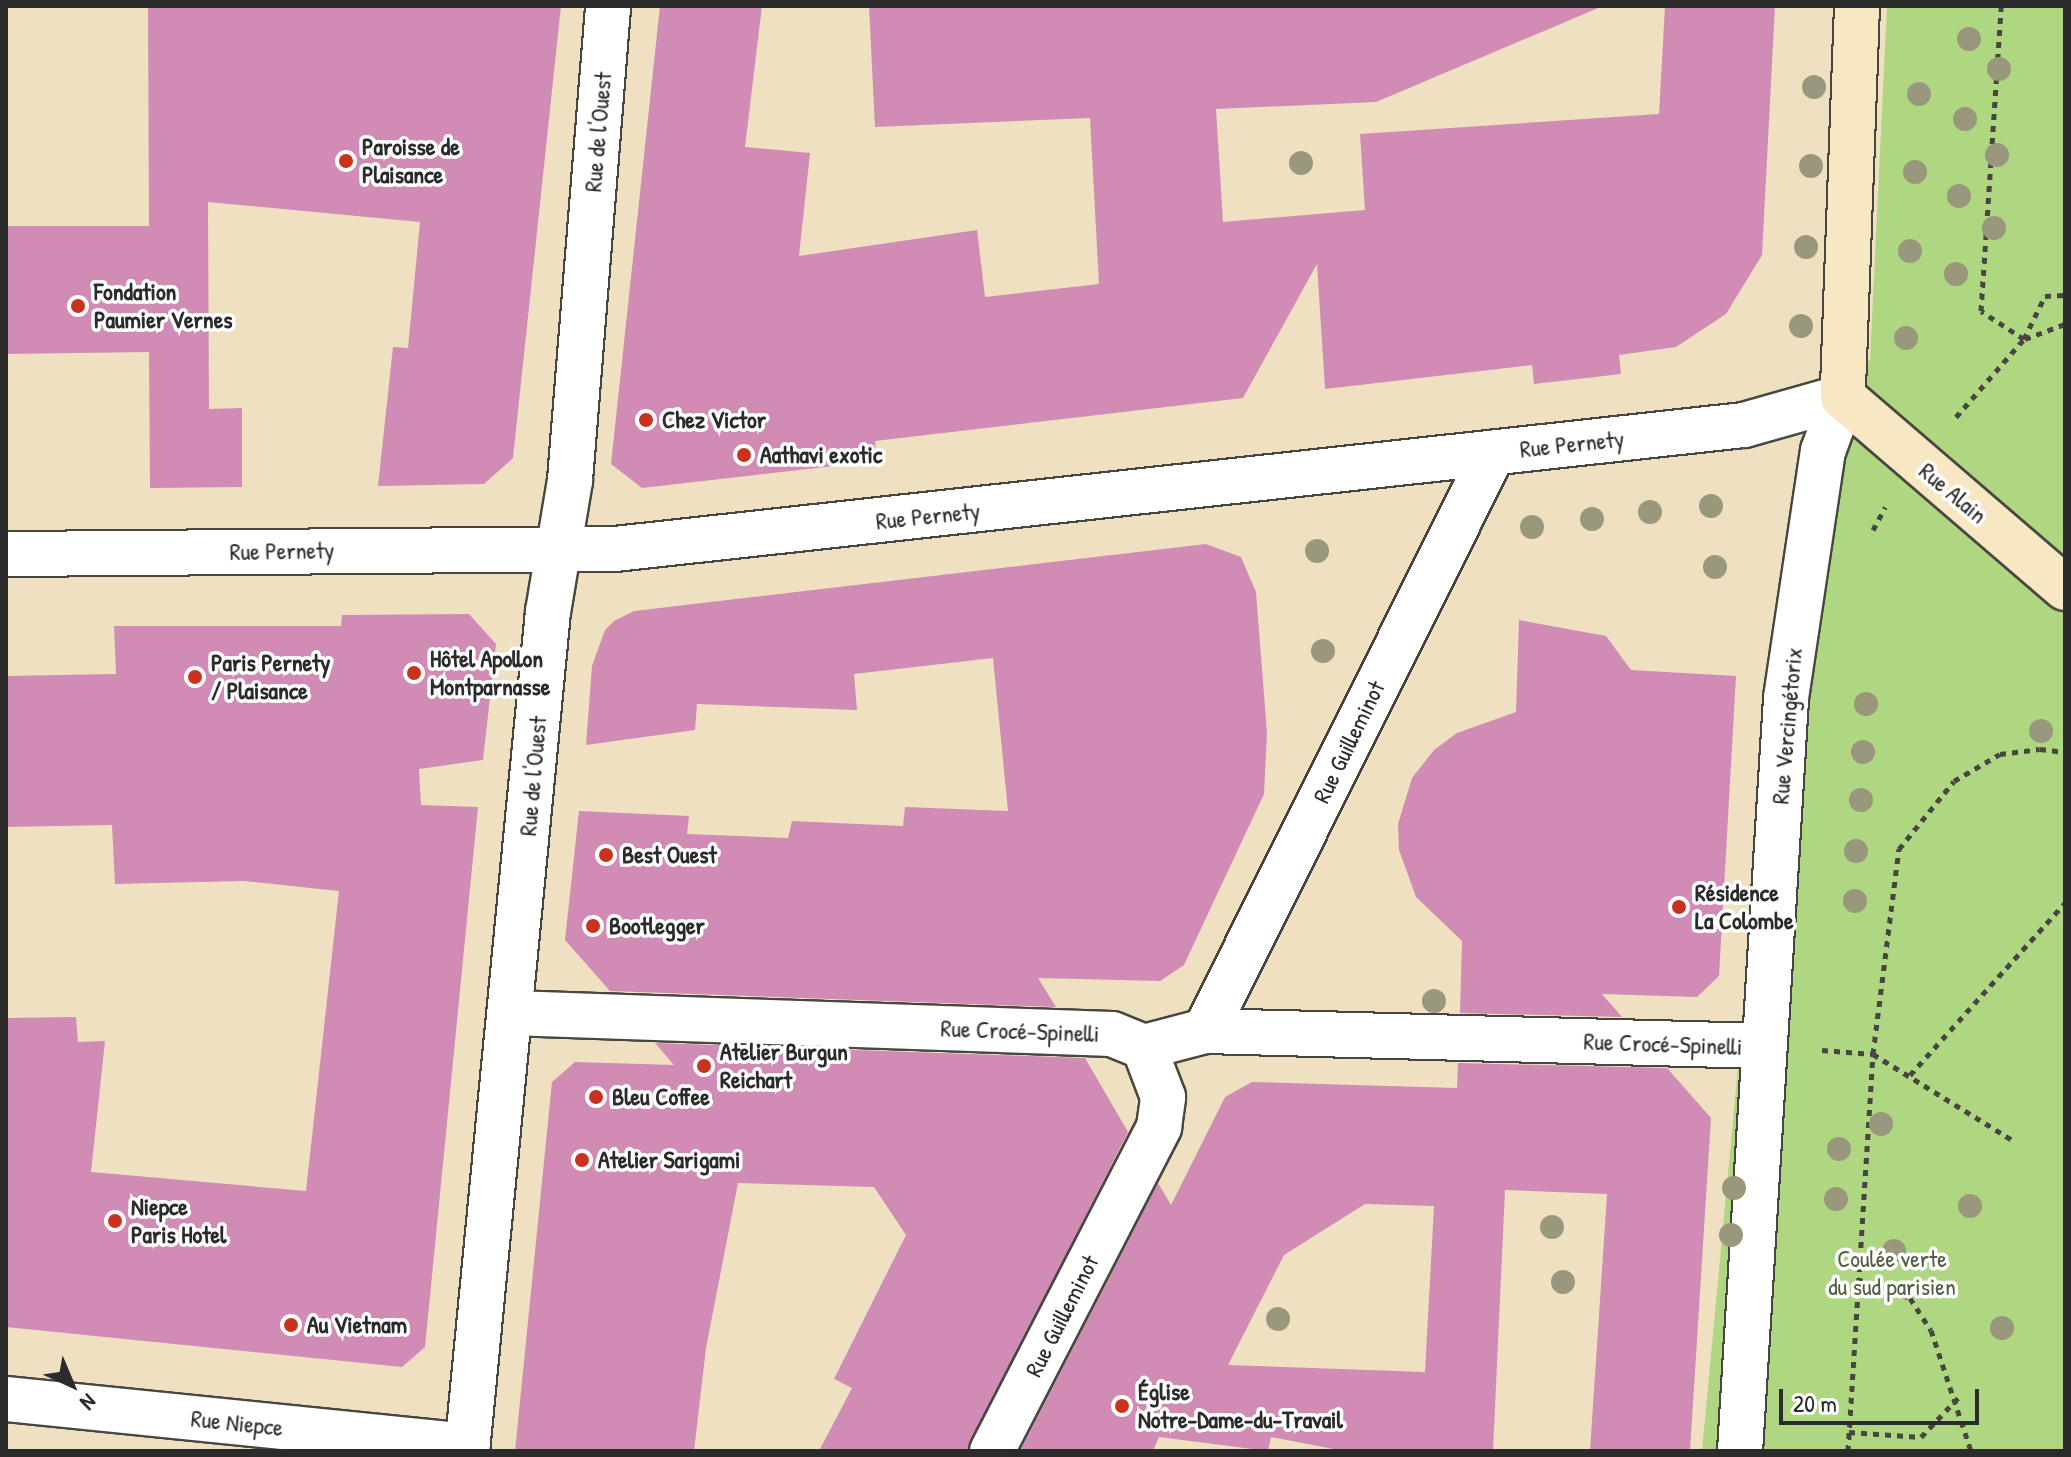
<!DOCTYPE html>
<meta charset="utf-8">
<style>
body{margin:0}
#map{position:relative;width:2071px;height:1457px;overflow:hidden;background:#eee0c0;font-family:"Patrick Hand",sans-serif}
div>[style]{position:absolute}
.green>*{inset:0;background:#afd680}
.building>*{inset:0;background:#d18cb5}
.path>*{height:5px;margin-top:-2.5px;transform-origin:0;background:repeating-linear-gradient(90deg,#484641 0 6px,transparent 0 12px)}
.roads{filter:drop-shadow(2px 0 #484641) drop-shadow(-2px 0 #484641) drop-shadow(0 2px #484641) drop-shadow(0 -2px #484641)}
.pedestrian>*{height:44px;margin:-22px;padding:0 22px;transform-origin:22px;border-radius:22px;background:#fff}
.minor>*{height:44px;margin:-22px;padding:0 22px;transform-origin:22px;border-radius:22px;background:#fff}
.secondary>*{height:44px;margin:-22px;padding:0 22px;transform-origin:22px;border-radius:22px;background:#f7e8c3}
.trees>*{width:24px;height:24px;margin:-12px;border-radius:50%;background:#99987c}
.dots>*{width:22px;height:22px;translate:-50% -50%;box-sizing:border-box;border:4px solid #fff;border-radius:50%}
span{translate:-50% -50%;white-space:nowrap;text-align:center;line-height:1.15;-webkit-text-stroke:7px #fff;paint-order:stroke}
.street-label{font-size:24px;color:#2b2b2b}
.poi-label{font-size:24px;color:#2b2b2b;font-weight:700}
.left{translate:0 -50%;text-align:left}
.park-label{font-size:24px;color:#535e44}
.frame{position:absolute;inset:0;border:8px solid #2b2b2b;pointer-events:none}
.north{position:absolute;left:32px;top:1345px;width:80px;height:80px;-webkit-text-stroke:6px #fff;paint-order:stroke;rotate:136deg;font-size:22px;font-weight:700;line-height:32px;text-align:center;color:#2b2b2b}
.north::after{content:'';display:block;margin:auto;width:28px;height:36px;background:#2b2b2b;clip-path:polygon(50% 0,100% 100%,50% 72%,0 100%)}
.scale{position:absolute;left:1779px;top:1389px;width:200px;height:36px;box-sizing:border-box;border:4px solid #2b2b2b;border-top:0;padding-left:10px;font-size:24px;line-height:28px;white-space:nowrap;color:#2b2b2b;-webkit-text-stroke:6px #fff;paint-order:stroke}
</style>
<div id="map">
<div class="green">
<div style="clip-path:polygon(1887px 6px,2065px 6px,2065px 1451px,1702px 1451px,1772px 705px,1805px 415px,1870px 360px)"></div>
</div>
<div class="building">
<div style="clip-path:polygon(148px 6px,561px 6px,513px 458px,484px 484px,378px 486px,393px 347px,408px 348px,420px 222px,208px 202px,209px 409px,242px 408px,242px 487px,150px 488px,149px 352px,6px 354px,6px 226px,149px 226px)"></div>
<div style="clip-path:polygon(660px 6px,762px 6px,745px 147px,810px 153px,799px 256px,977px 230px,985px 297px,1099px 284px,1090px 118px,875px 127px,869px 6px,1603px 6px,1376px 102px,1216px 109px,1223px 222px,1365px 210px,1360px 134px,1659px 114px,1665px 6px,1775px 6px,1762px 255px,1726px 314px,1676px 347px,1619px 355px,1621px 374px,1534px 384px,1532px 365px,1325px 389px,1317px 264px,1243px 398px,875px 441px,877px 461px,642px 488px,611px 464px)"></div>
<div style="clip-path:polygon(1206px 544px,1241px 557px,1256px 592px,1267px 733px,1264px 794px,1184px 965px,1160px 981px,1038px 978px,1056px 1007px,610px 991px,565px 940px,579px 811px,689px 816px,687px 834px,788px 838px,792px 821px,903px 826px,905px 807px,1008px 811px,993px 658px,854px 674px,857px 710px,697px 704px,695px 730px,586px 745px,592px 666px,605px 630px,614px 621px,634px 611px)"></div>
<div style="clip-path:polygon(469px 614px,496px 644px,483px 760px,419px 769px,421px 805px,478px 807px,425px 1347px,402px 1367px,6px 1327px,6px 1018px,76px 1017px,78px 1042px,105px 1041px,91px 1172px,306px 1191px,339px 891px,244px 881px,115px 884px,112px 825px,6px 827px,6px 676px,116px 674px,114px 626px,341px 626px,342px 615px)"></div>
<div style="clip-path:polygon(1519px 620px,1606px 636px,1631px 670px,1736px 676px,1719px 976px,1697px 997px,1602px 994px,1622px 1017px,1460px 1013px,1462px 941px,1416px 897px,1399px 850px,1398px 824px,1412px 778px,1434px 750px,1457px 733px,1516px 712px)"></div>
<div style="clip-path:polygon(655px 1043px,1085px 1058px,1128px 1132px,967px 1451px,819px 1451px,852px 1388px,834px 1379px,906px 1235px,874px 1187px,738px 1183px,706px 1348px,694px 1451px,515px 1451px,552px 1082px,575px 1062px,674px 1065px)"></div>
<div style="clip-path:polygon(evenodd,1458px 1063px,1667px 1068px,1711px 1118px,1690px 1451px,1590px 1451px,1607px 1194px,1505px 1190px,1493px 1451px,1344px 1451px,1271px 1437px,1268px 1451px,1159px 1437px,1153px 1451px,1020px 1451px,1158px 1183px,1171px 1205px,1225px 1097px,1252px 1082px,1457px 1088px,1458px 1063px,1365px 1204px,1434px 1206px,1425px 1372px,1228px 1365px,1284px 1255px,1365px 1204px)"></div>
</div>
<div class="path">
<div style="left:2024px;top:339px;width:48px;rotate:-64deg"></div>
<div style="left:2045px;top:296px;width:20px;rotate:-3deg"></div>
<div style="left:2025px;top:339px;width:43px;rotate:-20.6deg"></div>
<div style="left:1956px;top:417px;width:103px;rotate:-48.9deg"></div>
<div style="left:2024px;top:339px;width:51px;rotate:-146.9deg"></div>
<div style="left:1981px;top:311px;width:306px;rotate:-86.2deg"></div>
<div style="left:1873px;top:530px;width:26px;rotate:-62deg"></div>
<div style="left:1822px;top:1050px;width:51px;rotate:4.5deg"></div>
<div style="left:1873px;top:1054px;width:163px;rotate:31.7deg"></div>
<div style="left:1910px;top:1075px;width:232px;rotate:-48deg"></div>
<div style="left:1857px;top:1279px;width:56px;rotate:19.7deg"></div>
<div style="left:1910px;top:1298px;width:38px;rotate:57deg"></div>
<div style="left:1931px;top:1330px;width:127px;rotate:71.7deg"></div>
<div style="left:1849px;top:1432px;width:72px;rotate:4deg"></div>
<div style="left:1921px;top:1437px;width:54px;rotate:-46.5deg"></div>
<div style="left:1848px;top:1451px;width:398px;rotate:-86.4deg"></div>
<div style="left:1873px;top:1054px;width:207px;rotate:-82.8deg"></div>
<div style="left:1899px;top:849px;width:87px;rotate:-51deg"></div>
<div style="left:1954px;top:781px;width:53px;rotate:-30.4deg"></div>
<div style="left:2000px;top:754px;width:40px;rotate:-7.1deg"></div>
<div style="left:2040px;top:749px;width:25px;rotate:7deg"></div>
</div>
<div class="roads">
<div class="pedestrian">
<div style="left:511px;top:1013px;width:601px;rotate:2deg"></div>
<div style="left:1112px;top:1034px;width:35px;rotate:22deg"></div>
<div style="left:1144px;top:1047px;width:63px;rotate:-14.7deg"></div>
<div style="left:1205px;top:1031px;width:559px;rotate:1.54deg"></div>
<div style="left:1205px;top:1031px;width:646px;rotate:-63.51deg"></div>
<div style="left:992px;top:1451px;width:365px;rotate:-62.7deg"></div>
<div style="left:1159px;top:1127px;width:30px;rotate:-82deg"></div>
<div style="left:1163px;top:1097px;width:53px;rotate:-110.8deg"></div>
<div style="left:1740px;top:1451px;width:754px;rotate:-86.5deg"></div>
<div style="left:1786px;top:698px;width:250px;rotate:-81.5deg"></div>
<div style="left:1823px;top:451px;width:58px;rotate:-69.7deg"></div>
</div>
<div class="minor">
<div style="left:6px;top:554px;width:609px;rotate:-0.47deg"></div>
<div style="left:615px;top:549px;width:1136px;rotate:-6.27deg"></div>
<div style="left:1744px;top:425px;width:103px;rotate:-15.8deg"></div>
<div style="left:6px;top:1399px;width:464px;rotate:5.8deg"></div>
<div style="left:467px;top:1451px;width:843px;rotate:-84.49deg"></div>
<div style="left:548px;top:612px;width:134px;rotate:-80.5deg"></div>
<div style="left:570px;top:480px;width:476px;rotate:-85.4deg"></div>
</div>
<div class="secondary">
<div style="left:1857px;top:6px;width:391px;rotate:92.1deg"></div>
<div style="left:1843px;top:397px;width:293px;rotate:40.7deg"></div>
</div>
</div>
<div class="trees">
<div style="left:1969px;top:39px"></div>
<div style="left:1999px;top:69px"></div>
<div style="left:1814px;top:87px"></div>
<div style="left:1919px;top:94px"></div>
<div style="left:1965px;top:119px"></div>
<div style="left:1997px;top:155px"></div>
<div style="left:1301px;top:163px"></div>
<div style="left:1811px;top:166px"></div>
<div style="left:1915px;top:172px"></div>
<div style="left:1959px;top:196px"></div>
<div style="left:1994px;top:228px"></div>
<div style="left:1806px;top:247px"></div>
<div style="left:1910px;top:251px"></div>
<div style="left:1956px;top:274px"></div>
<div style="left:1801px;top:326px"></div>
<div style="left:1906px;top:338px"></div>
<div style="left:1711px;top:506px"></div>
<div style="left:1650px;top:512px"></div>
<div style="left:1592px;top:519px"></div>
<div style="left:1532px;top:527px"></div>
<div style="left:1317px;top:551px"></div>
<div style="left:1715px;top:567px"></div>
<div style="left:1323px;top:651px"></div>
<div style="left:1866px;top:704px"></div>
<div style="left:2041px;top:731px"></div>
<div style="left:1863px;top:752px"></div>
<div style="left:1861px;top:800px"></div>
<div style="left:1856px;top:851px"></div>
<div style="left:1855px;top:901px"></div>
<div style="left:1434px;top:1001px"></div>
<div style="left:1881px;top:1124px"></div>
<div style="left:1839px;top:1149px"></div>
<div style="left:1734px;top:1188px"></div>
<div style="left:1836px;top:1199px"></div>
<div style="left:1970px;top:1206px"></div>
<div style="left:1552px;top:1227px"></div>
<div style="left:1731px;top:1235px"></div>
<div style="left:1894px;top:1251px"></div>
<div style="left:1563px;top:1282px"></div>
<div style="left:1278px;top:1319px"></div>
<div style="left:2002px;top:1328px"></div>
</div>
<div class="dots">
<div style="left:346px;top:161px;background:#c8321e"></div>
<div style="left:78px;top:306px;background:#c8321e"></div>
<div style="left:646px;top:420px;background:#c8321e"></div>
<div style="left:744px;top:455px;background:#c8321e"></div>
<div style="left:414px;top:673px;background:#c8321e"></div>
<div style="left:195px;top:677px;background:#c8321e"></div>
<div style="left:606px;top:855px;background:#c8321e"></div>
<div style="left:1679px;top:907px;background:#c8321e"></div>
<div style="left:593px;top:926px;background:#c8321e"></div>
<div style="left:704px;top:1066px;background:#c8321e"></div>
<div style="left:596px;top:1097px;background:#c8321e"></div>
<div style="left:582px;top:1160px;background:#c8321e"></div>
<div style="left:115px;top:1221px;background:#c8321e"></div>
<div style="left:291px;top:1325px;background:#c8321e"></div>
<div style="left:1122px;top:1406px;background:#c8321e"></div>
</div>
<div class="street-label">
<span style="left:598px;top:132px;rotate:-85deg">Rue de l'Ouest</span>
<span style="left:1572px;top:444px;rotate:-6deg">Rue Pernety</span>
<span style="left:1953px;top:493px;rotate:40deg">Rue Alain</span>
<span style="left:928px;top:516px;rotate:-6deg">Rue Pernety</span>
<span style="left:282px;top:551px;rotate:-1deg">Rue Pernety</span>
<span style="left:1787px;top:726px;rotate:-85deg">Rue Vercingétorix</span>
<span style="left:1349px;top:742px;rotate:-64deg">Rue Guilleminot</span>
<span style="left:533px;top:776px;rotate:-85deg">Rue de l'Ouest</span>
<span style="left:1020px;top:1031px;rotate:2deg">Rue Crocé-Spinelli</span>
<span style="left:1663px;top:1044px;rotate:2deg">Rue Crocé-Spinelli</span>
<span style="left:1062px;top:1316px;rotate:-63deg">Rue Guilleminot</span>
<span style="left:237px;top:1423px;rotate:6deg">Rue Niepce</span>
</div>
<div class="poi-label">
<span class="left" style="left:362px;top:161px">Paroisse de<br>Plaisance</span>
<span class="left" style="left:94px;top:306px">Fondation<br>Paumier Vernes</span>
<span class="left" style="left:662px;top:420px">Chez Victor</span>
<span class="left" style="left:760px;top:455px">Aathavi exotic</span>
<span class="left" style="left:430px;top:673px">Hôtel Apollon<br>Montparnasse</span>
<span class="left" style="left:211px;top:677px">Paris Pernety<br>/ Plaisance</span>
<span class="left" style="left:622px;top:855px">Best Ouest</span>
<span class="left" style="left:1695px;top:907px">Résidence<br>La Colombe</span>
<span class="left" style="left:609px;top:926px">Bootlegger</span>
<span class="left" style="left:720px;top:1066px">Atelier Burgun<br>Reichart</span>
<span class="left" style="left:612px;top:1097px">Bleu Coffee</span>
<span class="left" style="left:598px;top:1160px">Atelier Sarigami</span>
<span class="left" style="left:131px;top:1221px">Niepce<br>Paris Hotel</span>
<span class="left" style="left:307px;top:1325px">Au Vietnam</span>
<span class="left" style="left:1138px;top:1406px">Église<br>Notre-Dame-du-Travail</span>
</div>
<div class="park-label">
<span style="left:1892px;top:1273px">Coulée verte<br>du sud parisien</span>
</div>
<div class="frame"></div>
<div class="north">N</div>
<div class="scale">20 m</div>
</div>
